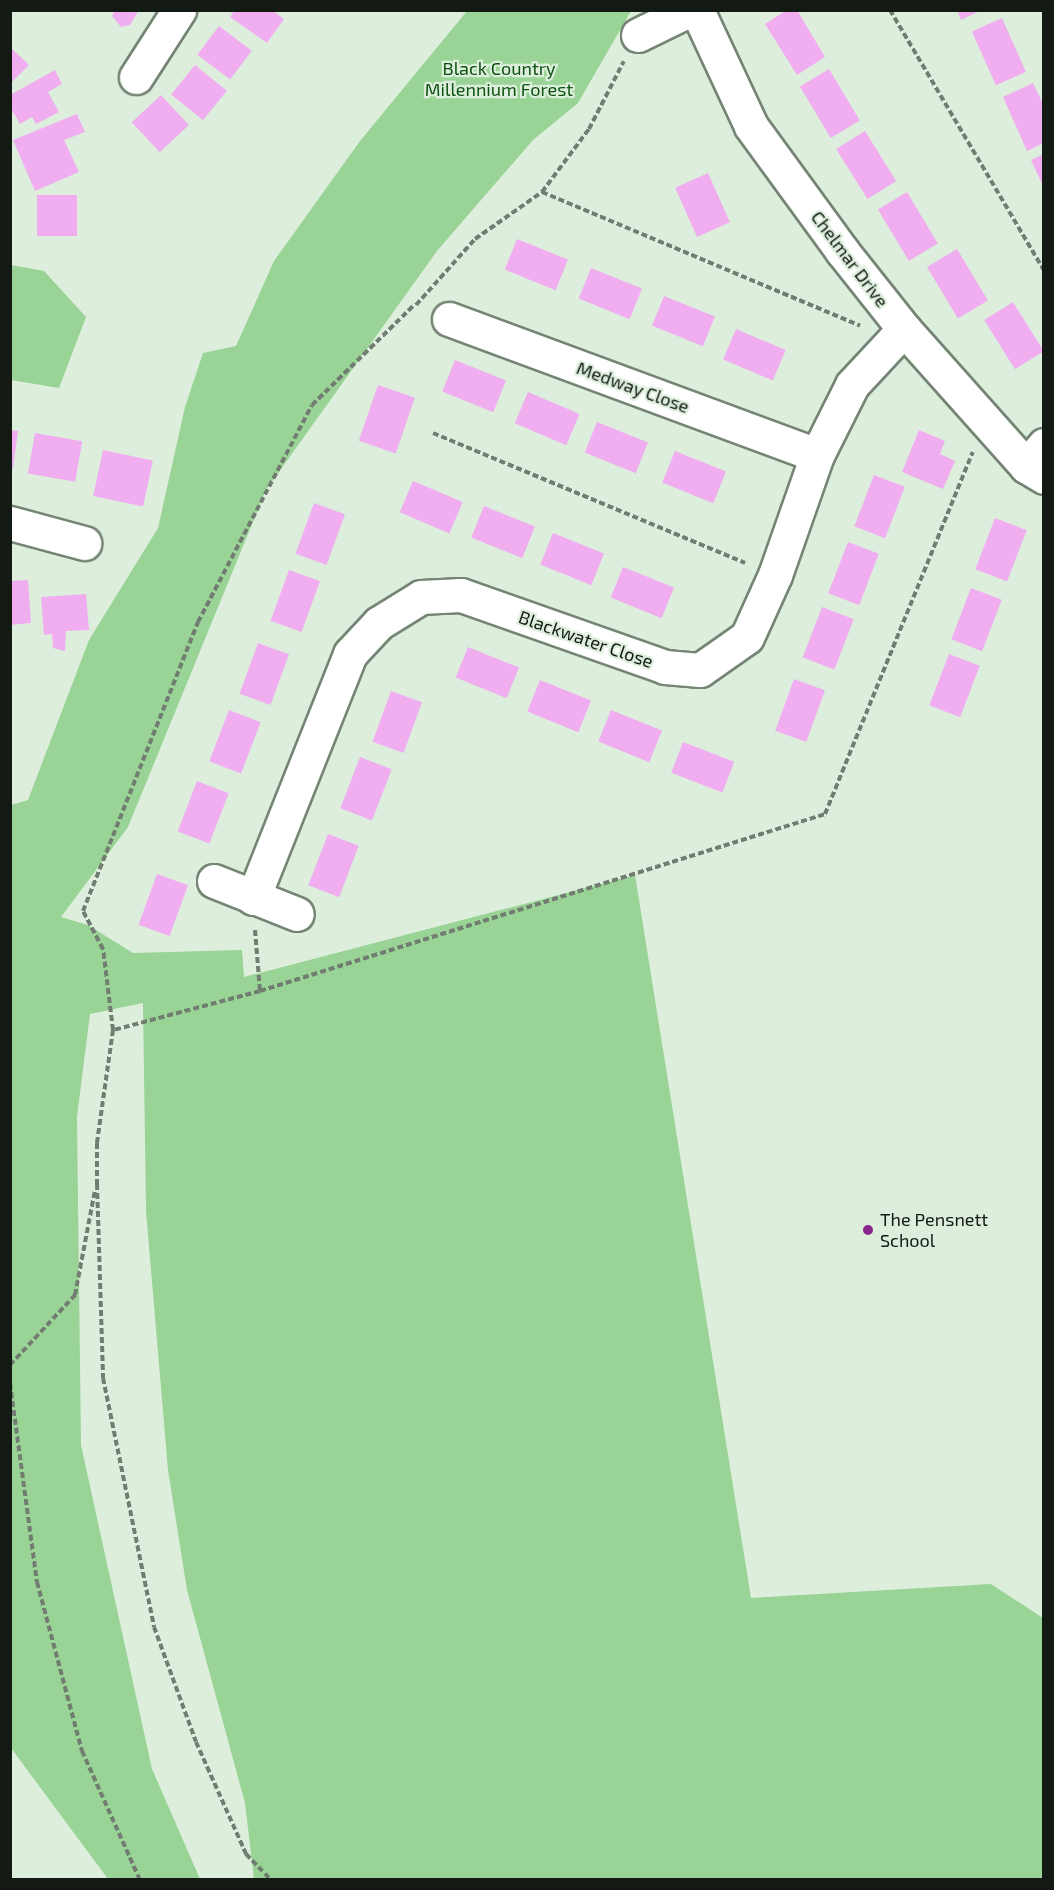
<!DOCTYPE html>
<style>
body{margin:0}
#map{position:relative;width:1054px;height:1890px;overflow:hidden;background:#ddefdc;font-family:"Exo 2",sans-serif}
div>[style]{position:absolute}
.green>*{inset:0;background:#99d396}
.building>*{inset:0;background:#f0aef1;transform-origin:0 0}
.path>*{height:4px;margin-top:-2px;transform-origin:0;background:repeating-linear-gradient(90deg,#717d71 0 6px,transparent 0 9px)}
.roads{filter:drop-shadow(2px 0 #758574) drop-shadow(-2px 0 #758574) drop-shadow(0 2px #758574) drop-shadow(0 -2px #758574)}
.minor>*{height:33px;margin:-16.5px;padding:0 16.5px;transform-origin:16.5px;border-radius:16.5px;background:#fff}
.dots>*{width:16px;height:16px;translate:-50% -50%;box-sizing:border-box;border:3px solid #ddefdc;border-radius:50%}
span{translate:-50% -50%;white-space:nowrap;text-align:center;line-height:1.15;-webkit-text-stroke:4.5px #ddefdc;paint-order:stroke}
.park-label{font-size:18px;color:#0d5210}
.street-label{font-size:18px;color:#131913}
.poi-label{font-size:18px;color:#131913}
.left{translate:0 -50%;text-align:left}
.frame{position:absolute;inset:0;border:12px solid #131913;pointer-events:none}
</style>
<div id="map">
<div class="green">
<div style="clip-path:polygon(467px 11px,631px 11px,578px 103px,533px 140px,437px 251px,266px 490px,128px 827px,61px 917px,88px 925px,133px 953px,242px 950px,244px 977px,635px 875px,751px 1598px,991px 1584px,1043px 1618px,1043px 1879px,254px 1879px,245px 1803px,187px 1590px,168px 1470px,146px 1211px,143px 1003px,90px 1014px,77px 1117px,81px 1445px,152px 1769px,200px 1879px,108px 1879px,11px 1748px,11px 805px,28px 800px,89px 640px,158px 528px,185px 407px,203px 353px,236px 346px,274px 261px,360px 141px)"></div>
<div style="clip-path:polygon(11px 265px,44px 271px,86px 317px,59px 388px,11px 380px)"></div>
</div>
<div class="building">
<div style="clip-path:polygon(115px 10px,139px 10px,130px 25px,121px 27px,112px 16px)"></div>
<div style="clip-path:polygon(235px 10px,272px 10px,284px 19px,267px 43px,230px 17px)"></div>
<div style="clip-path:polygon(787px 10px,797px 10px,825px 57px,797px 75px,765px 24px)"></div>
<div style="clip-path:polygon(957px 10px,982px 10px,961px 20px)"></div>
<div style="left:1002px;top:18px;width:59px;height:33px;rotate:66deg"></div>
<div style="left:219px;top:26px;width:41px;height:36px;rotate:37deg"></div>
<div style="clip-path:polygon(10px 47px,29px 65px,10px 84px)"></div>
<div style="left:195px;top:65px;width:41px;height:38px;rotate:39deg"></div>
<div style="left:829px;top:69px;width:60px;height:34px;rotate:59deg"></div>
<div style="clip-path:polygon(55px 70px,62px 84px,48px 92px,59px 112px,36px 124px,32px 117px,20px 124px,10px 107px,10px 95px)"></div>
<div style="clip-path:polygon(1033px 83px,1044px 106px,1044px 143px,1027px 151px,1003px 97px)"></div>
<div style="left:161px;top:95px;width:41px;height:40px;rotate:47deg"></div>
<div style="clip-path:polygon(77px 114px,85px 132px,64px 140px,79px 172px,35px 191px,13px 140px)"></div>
<div style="left:865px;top:131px;width:59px;height:34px;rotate:58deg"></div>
<div style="clip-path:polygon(1044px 154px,1044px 188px,1031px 160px)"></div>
<div style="left:708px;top:173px;width:54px;height:36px;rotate:66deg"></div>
<div style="left:907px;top:192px;width:60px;height:34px;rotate:59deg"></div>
<div style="left:37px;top:195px;width:40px;height:41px"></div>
<div style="left:517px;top:239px;width:55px;height:33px;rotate:22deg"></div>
<div style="left:957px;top:249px;width:60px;height:35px;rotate:59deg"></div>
<div style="left:591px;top:268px;width:55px;height:33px;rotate:22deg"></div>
<div style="left:664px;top:296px;width:55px;height:32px;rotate:22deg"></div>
<div style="left:1013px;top:302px;width:58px;height:34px;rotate:58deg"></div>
<div style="left:736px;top:329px;width:54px;height:33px;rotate:23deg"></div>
<div style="left:455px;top:360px;width:55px;height:34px;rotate:22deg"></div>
<div style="left:378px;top:385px;width:39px;height:59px;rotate:19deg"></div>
<div style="left:528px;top:392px;width:56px;height:34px;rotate:23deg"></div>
<div style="left:597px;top:422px;width:55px;height:33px;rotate:22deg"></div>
<div style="clip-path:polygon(10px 430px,18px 431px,13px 469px,10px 469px)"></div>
<div style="clip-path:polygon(919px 430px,945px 441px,940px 454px,955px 461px,943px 489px,902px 472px)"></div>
<div style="left:35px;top:433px;width:48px;height:41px;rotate:10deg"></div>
<div style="left:103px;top:450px;width:51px;height:47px;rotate:12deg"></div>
<div style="left:675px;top:451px;width:55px;height:34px;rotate:22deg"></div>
<div style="left:874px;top:475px;width:33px;height:55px;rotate:21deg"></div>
<div style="left:413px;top:481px;width:54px;height:34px;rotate:23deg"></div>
<div style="left:314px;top:503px;width:33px;height:54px;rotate:20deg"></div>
<div style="left:484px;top:506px;width:55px;height:34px;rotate:22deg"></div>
<div style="left:995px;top:518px;width:34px;height:55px;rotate:21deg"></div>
<div style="left:553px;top:533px;width:55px;height:34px;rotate:22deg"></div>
<div style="left:848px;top:542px;width:33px;height:55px;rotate:21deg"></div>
<div style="left:623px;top:567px;width:55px;height:33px;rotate:22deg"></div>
<div style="left:289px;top:570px;width:33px;height:54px;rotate:20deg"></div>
<div style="clip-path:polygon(28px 580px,31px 623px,10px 625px,10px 581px)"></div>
<div style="left:971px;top:588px;width:33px;height:55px;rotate:21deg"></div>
<div style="clip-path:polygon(86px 594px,89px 630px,66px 631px,65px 651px,53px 648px,52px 634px,44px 635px,41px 597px)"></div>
<div style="left:822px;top:607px;width:34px;height:54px;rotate:21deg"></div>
<div style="left:258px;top:643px;width:33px;height:54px;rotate:20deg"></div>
<div style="left:468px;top:647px;width:55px;height:33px;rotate:22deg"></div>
<div style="left:949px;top:654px;width:33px;height:55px;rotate:21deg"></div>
<div style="left:794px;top:679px;width:33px;height:55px;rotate:20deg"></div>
<div style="left:540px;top:680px;width:55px;height:34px;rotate:22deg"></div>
<div style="left:391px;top:691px;width:33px;height:54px;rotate:20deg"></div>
<div style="left:229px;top:710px;width:34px;height:55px;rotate:21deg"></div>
<div style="left:611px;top:710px;width:55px;height:34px;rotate:22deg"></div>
<div style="left:683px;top:742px;width:55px;height:33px;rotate:21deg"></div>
<div style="left:360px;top:757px;width:34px;height:55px;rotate:21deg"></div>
<div style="left:197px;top:781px;width:34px;height:54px;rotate:21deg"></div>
<div style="left:328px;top:834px;width:33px;height:55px;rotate:21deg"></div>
<div style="left:157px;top:874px;width:33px;height:54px;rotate:20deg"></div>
</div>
<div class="path">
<div style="left:890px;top:10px;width:302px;rotate:59.4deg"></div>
<div style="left:542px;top:192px;width:79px;rotate:-53.3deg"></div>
<div style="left:589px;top:129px;width:76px;rotate:-62.8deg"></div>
<div style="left:416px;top:305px;width:89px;rotate:-48.2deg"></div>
<div style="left:475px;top:239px;width:82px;rotate:-35deg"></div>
<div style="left:542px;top:192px;width:345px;rotate:22.8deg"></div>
<div style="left:433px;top:433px;width:338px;rotate:22.6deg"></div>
<div style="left:255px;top:930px;width:61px;rotate:85.3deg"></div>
<div style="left:260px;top:991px;width:152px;rotate:165.1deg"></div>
<div style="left:113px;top:1030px;width:114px;rotate:98.1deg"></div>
<div style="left:97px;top:1143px;width:41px;rotate:90deg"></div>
<div style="left:97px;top:1184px;width:194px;rotate:88.2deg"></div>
<div style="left:103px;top:1378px;width:254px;rotate:78.4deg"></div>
<div style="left:154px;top:1627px;width:122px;rotate:69.9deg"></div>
<div style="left:196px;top:1742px;width:123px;rotate:65.9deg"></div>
<div style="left:246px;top:1854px;width:36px;rotate:46deg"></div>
<div style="left:260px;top:991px;width:592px;rotate:-17.39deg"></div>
<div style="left:825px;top:814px;width:391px;rotate:-67.8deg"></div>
<div style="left:113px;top:1030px;width:82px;rotate:-97deg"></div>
<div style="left:103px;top:949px;width:43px;rotate:-117.8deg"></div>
<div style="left:83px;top:911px;width:311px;rotate:-68.3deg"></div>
<div style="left:198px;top:622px;width:245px;rotate:-62.3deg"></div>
<div style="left:312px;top:405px;width:144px;rotate:-44.4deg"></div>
<div style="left:10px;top:1365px;width:96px;rotate:-47.1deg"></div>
<div style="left:75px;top:1295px;width:107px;rotate:-79.2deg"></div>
<div style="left:10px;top:1383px;width:201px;rotate:82.3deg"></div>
<div style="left:37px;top:1582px;width:175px;rotate:75.1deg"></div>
<div style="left:82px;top:1751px;width:141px;rotate:65.8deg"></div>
</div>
<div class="roads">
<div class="minor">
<div style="left:697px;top:10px;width:128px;rotate:65deg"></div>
<div style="left:751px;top:126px;width:155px;rotate:53.9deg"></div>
<div style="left:842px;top:251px;width:100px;rotate:51.5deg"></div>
<div style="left:904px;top:329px;width:183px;rotate:48.3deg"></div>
<div style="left:1026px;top:466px;width:21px;rotate:31deg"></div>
<div style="left:638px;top:35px;width:57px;rotate:-26.1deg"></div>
<div style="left:136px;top:77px;width:80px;rotate:-57.3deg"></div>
<div style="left:449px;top:319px;width:392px;rotate:20.3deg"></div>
<div style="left:1026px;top:466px;width:28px;rotate:-49deg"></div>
<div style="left:10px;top:523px;width:77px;rotate:15.1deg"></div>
<div style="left:214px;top:881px;width:89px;rotate:21.7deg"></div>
<div style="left:253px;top:898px;width:263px;rotate:-68.3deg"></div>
<div style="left:350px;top:654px;width:42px;rotate:-46.9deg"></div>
<div style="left:379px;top:623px;width:49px;rotate:-31.8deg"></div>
<div style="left:421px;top:597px;width:40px;rotate:-2.9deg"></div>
<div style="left:461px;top:595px;width:216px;rotate:19.4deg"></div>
<div style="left:665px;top:667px;width:35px;rotate:5deg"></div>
<div style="left:700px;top:670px;width:57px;rotate:-35.1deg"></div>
<div style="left:747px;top:637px;width:68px;rotate:-65.7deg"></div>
<div style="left:775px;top:575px;width:127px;rotate:-70.7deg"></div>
<div style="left:817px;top:455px;width:78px;rotate:-63.4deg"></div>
<div style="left:852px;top:385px;width:76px;rotate:-47.1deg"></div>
</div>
</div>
<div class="dots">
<div style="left:868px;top:1230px;background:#89268e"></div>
</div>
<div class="park-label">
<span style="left:499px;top:79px">Black Country<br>Millennium Forest</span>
</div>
<div class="street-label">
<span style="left:850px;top:259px;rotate:53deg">Chelmar Drive</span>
<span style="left:633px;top:387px;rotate:20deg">Medway Close</span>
<span style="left:586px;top:639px;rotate:19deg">Blackwater Close</span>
</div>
<div class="poi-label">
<span class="left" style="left:880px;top:1230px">The Pensnett<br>School</span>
</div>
<div class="frame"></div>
</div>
